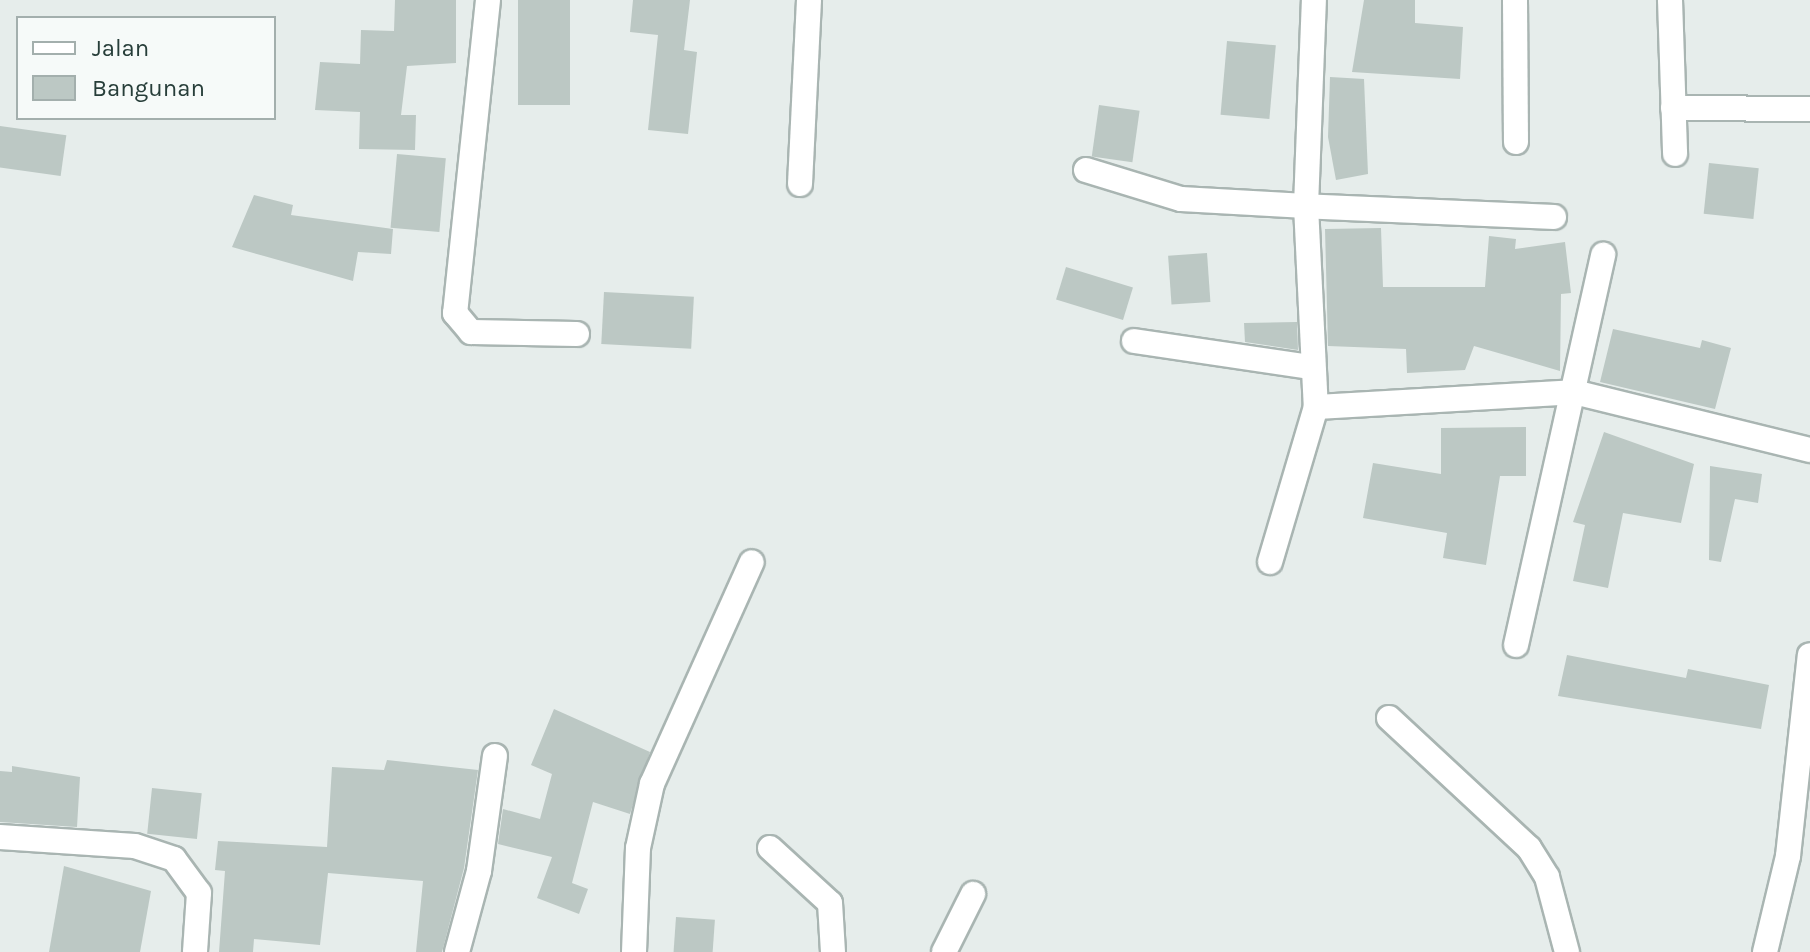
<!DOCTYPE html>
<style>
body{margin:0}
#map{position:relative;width:1810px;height:952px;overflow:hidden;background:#e6edeb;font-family:Karla,sans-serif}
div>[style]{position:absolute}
.building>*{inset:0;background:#bcc8c4;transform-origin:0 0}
.roads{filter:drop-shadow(2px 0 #a9b5b2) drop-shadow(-2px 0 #a9b5b2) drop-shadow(0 2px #a9b5b2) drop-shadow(0 -2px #a9b5b2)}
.minor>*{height:24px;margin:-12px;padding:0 12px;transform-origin:12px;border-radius:12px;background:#fff}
span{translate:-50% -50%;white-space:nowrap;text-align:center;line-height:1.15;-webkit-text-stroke:6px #f6faf9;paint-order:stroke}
.legend{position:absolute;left:16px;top:16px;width:260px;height:104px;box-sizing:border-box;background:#f6faf9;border:2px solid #a3afad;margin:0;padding:10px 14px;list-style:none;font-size:24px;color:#273e3a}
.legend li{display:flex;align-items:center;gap:16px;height:40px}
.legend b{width:40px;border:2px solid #a3afad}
</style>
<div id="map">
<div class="building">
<div style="clip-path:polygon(395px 0,456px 0,456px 63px,407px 66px,401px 115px,416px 115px,415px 150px,359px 149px,360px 112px,315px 110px,320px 62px,360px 64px,361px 30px,394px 31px)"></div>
<div style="left:518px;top:0;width:52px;height:105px"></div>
<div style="clip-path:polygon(633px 0,690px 0,684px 50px,697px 52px,688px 134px,648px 130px,658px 35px,630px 32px)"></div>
<div style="clip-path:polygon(1364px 0,1415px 0,1415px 23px,1463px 27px,1460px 79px,1352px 72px)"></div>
<div style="left:1227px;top:41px;width:49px;height:74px;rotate:5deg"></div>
<div style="clip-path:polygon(1330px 77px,1364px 79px,1368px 174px,1336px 180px,1328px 137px)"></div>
<div style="left:1099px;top:105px;width:41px;height:52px;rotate:8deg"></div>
<div style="left:0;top:126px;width:67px;height:41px;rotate:8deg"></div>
<div style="left:397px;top:154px;width:49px;height:74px;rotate:5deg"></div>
<div style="left:1709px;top:163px;width:50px;height:51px;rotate:6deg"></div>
<div style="clip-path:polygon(254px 195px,293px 205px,291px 215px,393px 229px,391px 254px,358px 252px,353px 281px,232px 247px)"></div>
<div style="clip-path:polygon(1381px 228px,1383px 287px,1485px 287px,1489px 236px,1516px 239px,1515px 249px,1565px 242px,1571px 293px,1561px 294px,1560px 371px,1474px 346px,1465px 370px,1407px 373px,1406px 349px,1328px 346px,1325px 229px)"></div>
<div style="left:1207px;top:253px;width:49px;height:39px;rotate:86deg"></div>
<div style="left:1066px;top:267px;width:70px;height:34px;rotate:17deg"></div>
<div style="left:604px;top:292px;width:90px;height:52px;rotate:3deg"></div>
<div style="clip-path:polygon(1297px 322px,1298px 350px,1245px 342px,1244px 323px)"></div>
<div style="clip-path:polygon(1613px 329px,1700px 348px,1702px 340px,1731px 348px,1715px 409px,1600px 382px)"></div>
<div style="clip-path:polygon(1526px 427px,1526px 476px,1500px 476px,1486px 565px,1443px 558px,1447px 533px,1363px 518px,1373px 463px,1441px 474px,1441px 428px)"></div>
<div style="clip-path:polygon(1604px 432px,1694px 464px,1681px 523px,1623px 513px,1608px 588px,1573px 581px,1585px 525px,1573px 522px)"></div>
<div style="clip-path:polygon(1710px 466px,1762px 474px,1758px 503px,1735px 499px,1721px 562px,1709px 560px)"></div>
<div style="clip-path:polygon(1567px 655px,1686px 678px,1688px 669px,1769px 685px,1761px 729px,1558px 696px)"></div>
<div style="clip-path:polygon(554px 709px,650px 752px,630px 814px,593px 802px,572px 883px,588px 889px,579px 914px,537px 898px,552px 857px,498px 844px,503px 809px,540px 819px,552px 774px,531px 765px)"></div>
<div style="clip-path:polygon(387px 760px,478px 770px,464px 868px,442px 952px,416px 952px,423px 881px,328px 873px,320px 945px,254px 939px,253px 952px,219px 952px,225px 871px,215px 870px,218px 841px,327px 847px,332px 767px,384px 770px)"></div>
<div style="clip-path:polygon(12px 766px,80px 777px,77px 827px,0 822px,0 771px,12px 772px)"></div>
<div style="left:152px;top:788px;width:50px;height:46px;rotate:6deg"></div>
<div style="clip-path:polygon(64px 866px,151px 891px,140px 952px,49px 952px)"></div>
<div style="left:676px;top:917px;width:39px;height:35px;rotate:4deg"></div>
</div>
<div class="roads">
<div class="minor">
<div style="left:488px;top:0;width:315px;rotate:96deg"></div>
<div style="left:455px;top:313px;width:25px;rotate:50deg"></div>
<div style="left:471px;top:332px;width:106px;rotate:1.1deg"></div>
<div style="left:1515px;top:0;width:142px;rotate:89.6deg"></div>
<div style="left:1670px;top:0;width:154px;rotate:88.1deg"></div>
<div style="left:1673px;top:108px;width:137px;rotate:0.4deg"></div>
<div style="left:1086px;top:170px;width:99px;rotate:17deg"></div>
<div style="left:1181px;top:199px;width:125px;rotate:3.2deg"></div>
<div style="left:1306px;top:206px;width:206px;rotate:-87.8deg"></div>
<div style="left:800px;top:184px;width:184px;rotate:-87.2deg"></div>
<div style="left:1554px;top:217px;width:248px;rotate:-177.5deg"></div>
<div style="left:1306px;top:206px;width:201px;rotate:87.2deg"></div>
<div style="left:1316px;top:407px;width:258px;rotate:-3.3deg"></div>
<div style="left:1574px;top:392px;width:243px;rotate:13.8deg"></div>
<div style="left:1134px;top:341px;width:179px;rotate:8.4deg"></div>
<div style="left:1270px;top:562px;width:162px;rotate:-73.5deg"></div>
<div style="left:1516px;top:645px;width:400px;rotate:-77.4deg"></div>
<div style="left:1389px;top:718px;width:191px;rotate:42.9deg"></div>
<div style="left:1529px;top:848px;width:34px;rotate:58deg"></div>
<div style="left:1547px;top:877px;width:78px;rotate:75.1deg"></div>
<div style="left:0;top:837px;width:135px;rotate:3.8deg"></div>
<div style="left:135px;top:846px;width:41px;rotate:18.4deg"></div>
<div style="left:174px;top:859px;width:42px;rotate:53.7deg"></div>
<div style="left:199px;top:893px;width:59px;rotate:93.9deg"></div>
<div style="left:770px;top:848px;width:81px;rotate:42.5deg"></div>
<div style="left:830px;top:903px;width:49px;rotate:86.5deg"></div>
<div style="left:457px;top:952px;width:84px;rotate:-74.8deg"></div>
<div style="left:479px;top:871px;width:116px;rotate:-82.1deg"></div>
<div style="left:634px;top:952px;width:104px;rotate:-87.8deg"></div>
<div style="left:638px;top:848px;width:66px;rotate:-77.7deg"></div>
<div style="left:652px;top:784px;width:243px;rotate:-65.8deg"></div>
<div style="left:944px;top:952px;width:65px;rotate:-63.4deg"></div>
<div style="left:1765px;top:952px;width:99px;rotate:-76.5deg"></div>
<div style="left:1788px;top:856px;width:202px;rotate:-83.8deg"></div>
</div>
</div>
<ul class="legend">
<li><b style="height:10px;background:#fff"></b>Jalan</li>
<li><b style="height:22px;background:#bcc8c4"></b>Bangunan</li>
</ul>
</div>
